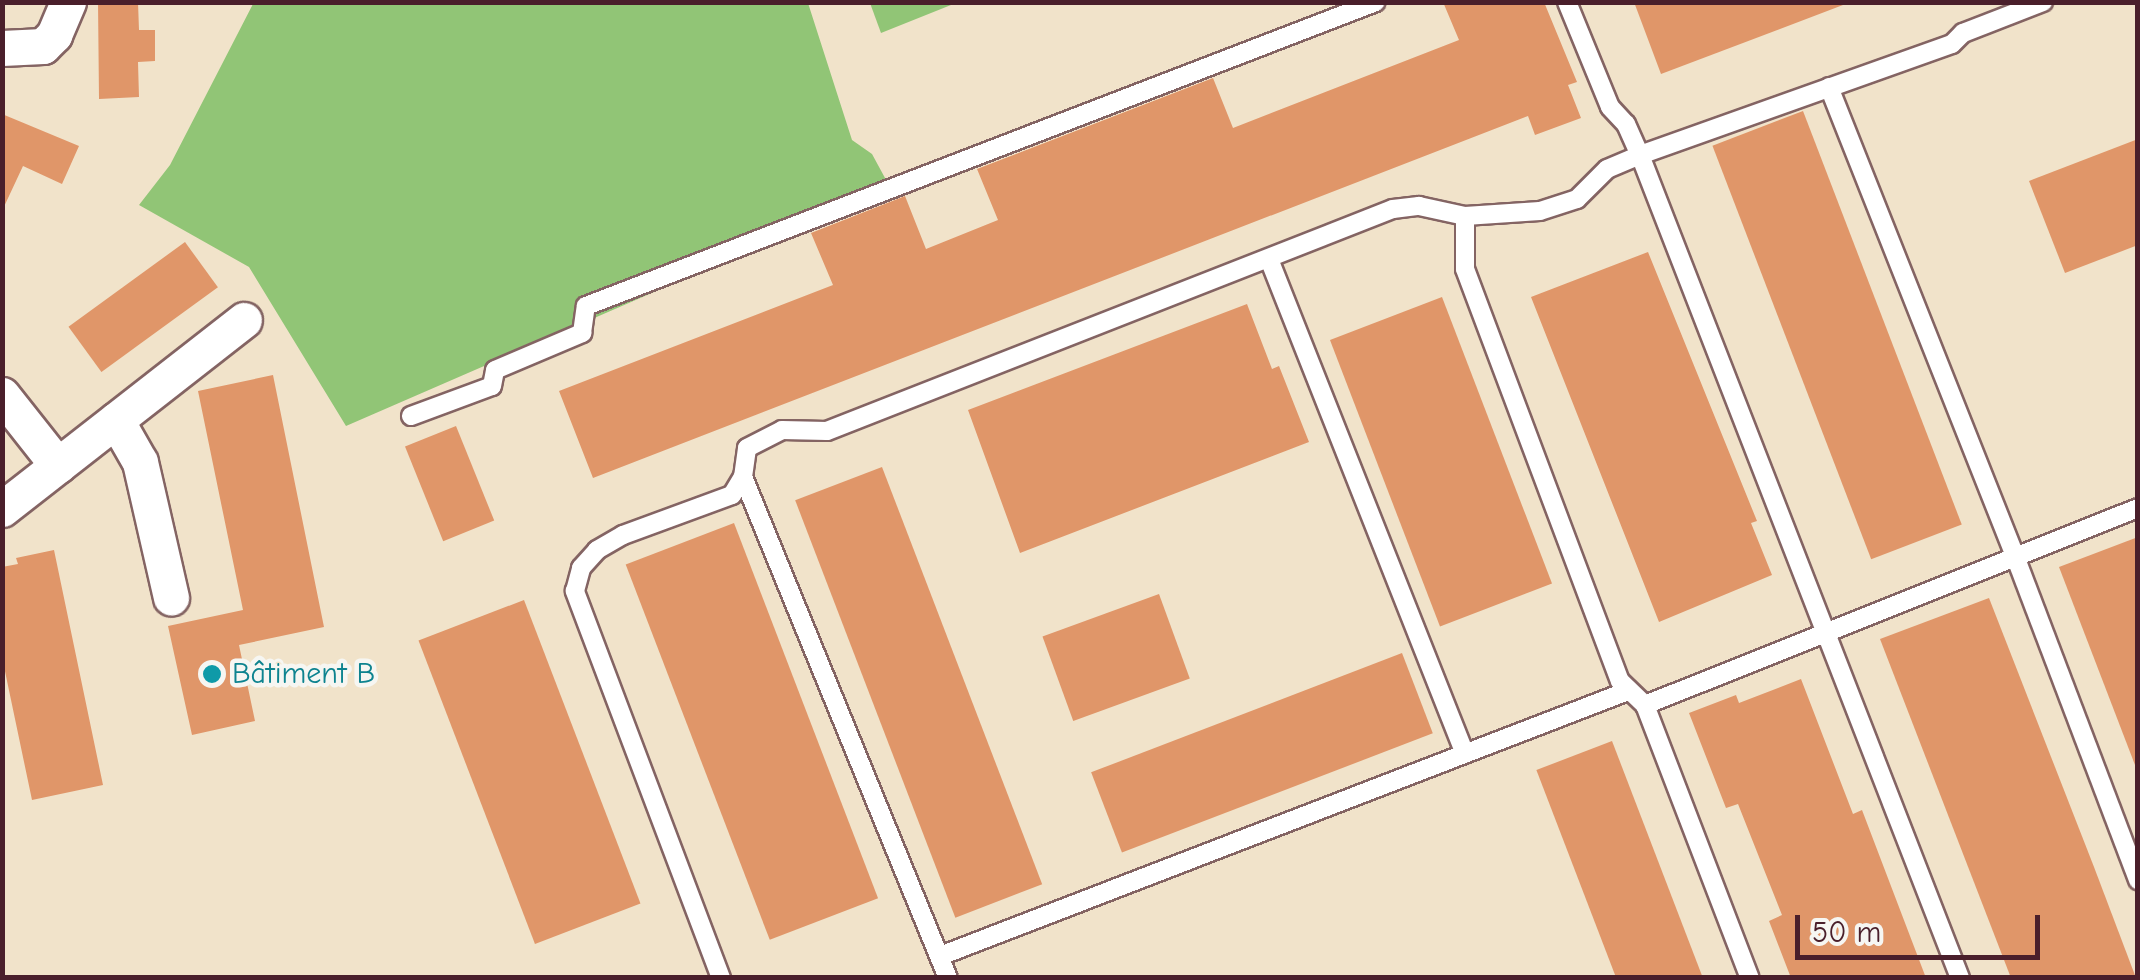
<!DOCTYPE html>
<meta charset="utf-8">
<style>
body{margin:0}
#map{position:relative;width:2140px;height:980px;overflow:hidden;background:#f1e3ca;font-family:"Comic Neue",sans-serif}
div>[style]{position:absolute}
.green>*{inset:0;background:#91c576}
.building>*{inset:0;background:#e09669;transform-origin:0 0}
.roads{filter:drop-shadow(2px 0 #846463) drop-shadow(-2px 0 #846463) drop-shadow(0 2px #846463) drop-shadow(0 -2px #846463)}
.lane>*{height:18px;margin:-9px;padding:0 9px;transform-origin:9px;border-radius:9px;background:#fff}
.street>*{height:35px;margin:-17.5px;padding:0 17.5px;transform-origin:17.5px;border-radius:17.5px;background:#fff}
.dots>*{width:28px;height:28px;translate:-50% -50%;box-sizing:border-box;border:5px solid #f6f6f2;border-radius:50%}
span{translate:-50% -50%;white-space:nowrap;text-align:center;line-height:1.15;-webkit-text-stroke:9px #f6f6f2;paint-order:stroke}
.culture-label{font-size:30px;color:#0d838f}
.left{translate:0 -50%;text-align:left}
.frame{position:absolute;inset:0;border:5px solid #4a1f2b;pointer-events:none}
.scale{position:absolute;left:1795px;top:915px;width:245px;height:45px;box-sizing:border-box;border:5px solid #4a1f2b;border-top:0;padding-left:12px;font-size:30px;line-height:35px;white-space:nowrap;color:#4a1f2b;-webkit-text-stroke:8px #f6f6f2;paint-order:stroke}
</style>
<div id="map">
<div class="green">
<div style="clip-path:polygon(254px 2px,808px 3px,852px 140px,872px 154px,891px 189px,346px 426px,249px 267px,139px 205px,170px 165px)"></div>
<div style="clip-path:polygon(870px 3px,870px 2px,956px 3px,881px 33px)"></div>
</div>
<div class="building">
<div style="clip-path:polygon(98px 2px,138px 2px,139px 30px,155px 30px,155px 61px,138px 62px,139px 97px,99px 99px)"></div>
<div style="clip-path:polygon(1443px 2px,1544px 2px,1577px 82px,1568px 85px,1581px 118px,1535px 135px,1528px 116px,593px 478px,559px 391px,833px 285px,811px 233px,905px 196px,926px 249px,998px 220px,977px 169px,1213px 78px,1233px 128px,1459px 40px)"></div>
<div style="clip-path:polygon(1634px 2px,1843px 2px,1843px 5px,1661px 74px)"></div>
<div style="left:1803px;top:111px;width:443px;height:97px;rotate:69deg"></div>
<div style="clip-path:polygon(2px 114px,79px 146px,62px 184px,23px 166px,2px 211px)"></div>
<div style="clip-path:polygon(2138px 139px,2138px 245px,2065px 273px,2029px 181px)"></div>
<div style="left:185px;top:242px;width:56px;height:144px;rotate:54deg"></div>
<div style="clip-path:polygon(1648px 252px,1757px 521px,1751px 523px,1772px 575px,1659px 622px,1531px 297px)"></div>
<div style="left:1442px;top:297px;width:307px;height:120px;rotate:69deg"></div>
<div style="clip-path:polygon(1247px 304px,1272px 369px,1279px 366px,1309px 442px,1020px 553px,968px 410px)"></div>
<div style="clip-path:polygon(273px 375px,324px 627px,239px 645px,255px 721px,192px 735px,168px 626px,243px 610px,198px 391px)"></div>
<div style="left:456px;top:426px;width:102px;height:55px;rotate:68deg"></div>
<div style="left:882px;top:467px;width:447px;height:93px;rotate:69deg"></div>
<div style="left:734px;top:523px;width:402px;height:116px;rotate:69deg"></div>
<div style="clip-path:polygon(2138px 537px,2138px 764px,2135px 765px,2059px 567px)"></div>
<div style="clip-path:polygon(54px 550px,103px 785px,32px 800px,2px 657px,2px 567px,18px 564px,16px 558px)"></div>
<div style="left:1159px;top:594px;width:90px;height:124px;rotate:70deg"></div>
<div style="clip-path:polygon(1989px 598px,2094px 867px,2136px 978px,2011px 978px,1880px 639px)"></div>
<div style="left:524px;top:600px;width:325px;height:113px;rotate:69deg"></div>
<div style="left:1402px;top:653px;width:86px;height:333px;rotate:69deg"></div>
<div style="clip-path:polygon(1801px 679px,1853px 814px,1862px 810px,1926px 978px,1791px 978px,1769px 921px,1782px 915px,1738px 804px,1726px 808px,1689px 713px,1736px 695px,1739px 703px)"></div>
<div style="left:1612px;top:741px;width:254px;height:81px;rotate:69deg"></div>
</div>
<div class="roads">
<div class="lane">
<div style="left:1567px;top:2px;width:113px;rotate:67.7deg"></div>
<div style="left:1610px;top:107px;width:23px;rotate:47deg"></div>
<div style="left:1626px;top:124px;width:34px;rotate:66deg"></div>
<div style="left:1640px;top:155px;width:883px;rotate:68.75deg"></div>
<div style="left:1829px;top:87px;width:505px;rotate:68.37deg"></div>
<div style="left:2015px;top:556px;width:347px;rotate:69.2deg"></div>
<div style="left:1465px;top:216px;width:53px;rotate:90deg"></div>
<div style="left:1465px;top:269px;width:440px;rotate:69.4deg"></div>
<div style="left:1620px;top:681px;width:35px;rotate:44deg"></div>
<div style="left:1645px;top:705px;width:292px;rotate:69deg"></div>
<div style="left:1269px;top:259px;width:532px;rotate:68.4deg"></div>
<div style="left:411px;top:416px;width:86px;rotate:-20.3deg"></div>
<div style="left:492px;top:386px;width:16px;rotate:-79deg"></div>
<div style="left:495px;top:370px;width:95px;rotate:-23deg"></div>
<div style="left:582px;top:333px;width:27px;rotate:-82deg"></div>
<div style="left:586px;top:306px;width:846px;rotate:-21.05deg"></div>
<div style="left:743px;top:477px;width:541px;rotate:67.75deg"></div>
<div style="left:1645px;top:705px;width:531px;rotate:-21.78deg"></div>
<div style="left:940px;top:956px;width:737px;rotate:-21.07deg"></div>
<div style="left:721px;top:978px;width:414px;rotate:-110.7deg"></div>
<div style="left:575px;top:591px;width:24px;rotate:-75deg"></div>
<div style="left:581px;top:568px;width:24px;rotate:-48deg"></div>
<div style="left:597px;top:550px;width:30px;rotate:-30deg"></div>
<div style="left:623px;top:535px;width:116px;rotate:-20.2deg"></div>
<div style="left:732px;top:495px;width:21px;rotate:-59deg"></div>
<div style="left:743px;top:477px;width:29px;rotate:-82deg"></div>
<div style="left:747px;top:448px;width:39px;rotate:-27deg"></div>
<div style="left:782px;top:430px;width:45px;rotate:1.3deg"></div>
<div style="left:827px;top:431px;width:608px;rotate:-21.42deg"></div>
<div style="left:1393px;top:209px;width:26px;rotate:-7deg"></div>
<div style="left:1419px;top:206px;width:47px;rotate:12.3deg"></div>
<div style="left:1465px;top:216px;width:75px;rotate:-3.8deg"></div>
<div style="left:1540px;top:211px;width:39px;rotate:-18deg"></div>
<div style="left:1577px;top:199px;width:42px;rotate:-45deg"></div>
<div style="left:1607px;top:169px;width:36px;rotate:-23deg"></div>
<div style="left:1640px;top:155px;width:331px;rotate:-19.6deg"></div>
<div style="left:1952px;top:44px;width:16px;rotate:-45deg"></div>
<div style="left:1963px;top:33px;width:86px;rotate:-21.2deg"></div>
</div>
<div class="street">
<div style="left:2px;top:48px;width:41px;rotate:-2.8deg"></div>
<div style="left:43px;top:46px;width:16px;rotate:-45deg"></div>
<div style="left:54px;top:35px;width:36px;rotate:-67deg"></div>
<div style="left:2px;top:395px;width:90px;rotate:51.7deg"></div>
<div style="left:116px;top:420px;width:48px;rotate:60.3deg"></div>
<div style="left:140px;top:462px;width:139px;rotate:77.1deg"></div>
<div style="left:2px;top:509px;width:307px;rotate:-38deg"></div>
</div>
</div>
<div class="dots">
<div style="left:212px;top:674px;background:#0f9aa8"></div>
</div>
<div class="culture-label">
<span class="left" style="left:232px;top:674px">Bâtiment B</span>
</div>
<div class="frame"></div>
<div class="scale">50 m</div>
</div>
